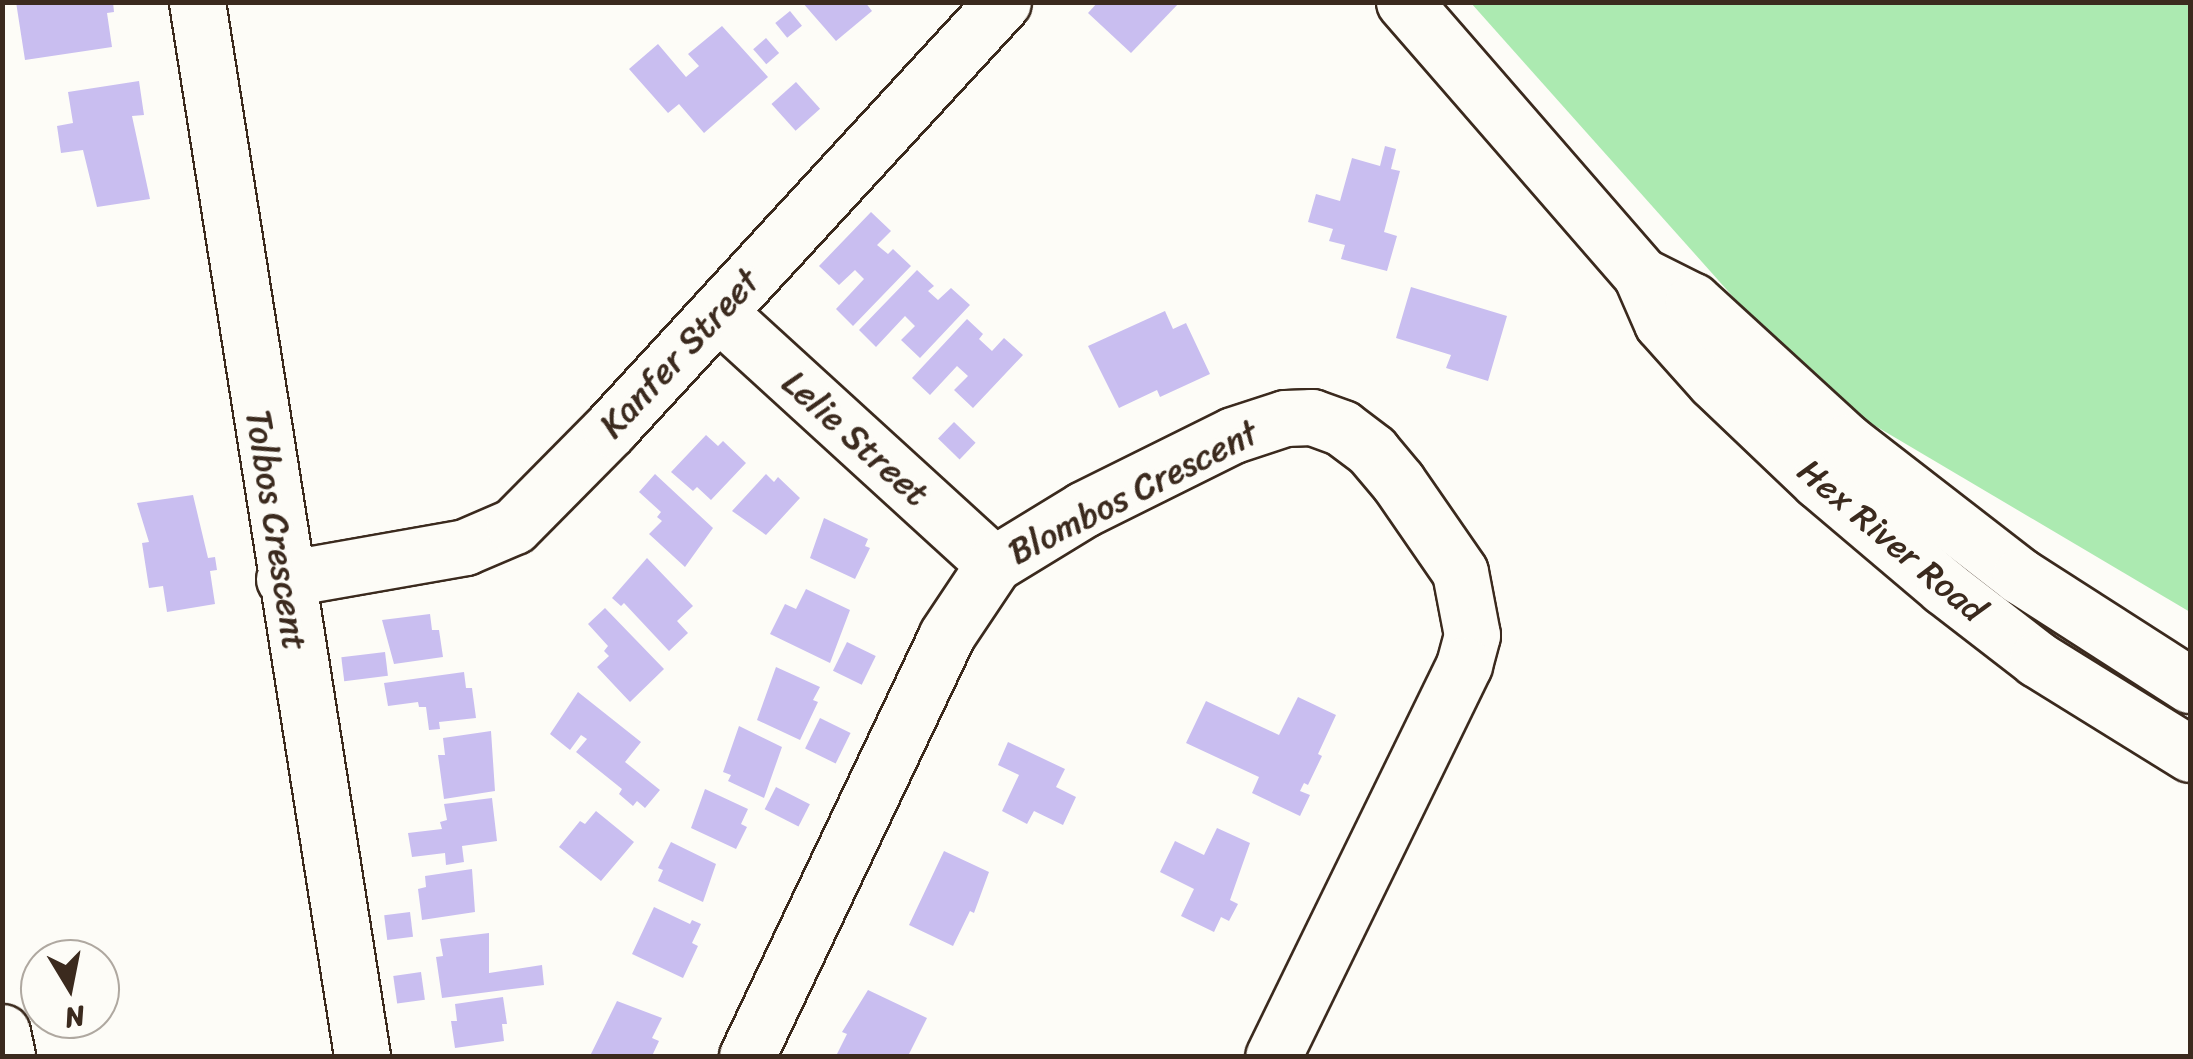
<!DOCTYPE html>
<style>
body{margin:0}
#map{position:relative;width:2193px;height:1059px;overflow:hidden;background:#fdfcf7;font-family:Sriracha,sans-serif}
div>[style]{position:absolute}
.green>*{inset:0;background:#aceab1}
.building>*{inset:0;background:#c9bef0;transform-origin:0 0}
.roads{filter:drop-shadow(2px 0 #3b2a1e) drop-shadow(-2px 0 #3b2a1e) drop-shadow(0 2px #3b2a1e) drop-shadow(0 -2px #3b2a1e)}
.minor>*{height:55px;margin:-27.5px;padding:0 27.5px;transform-origin:27.5px;border-radius:27.5px;background:#fdfcf7}
.major>*{height:55px;margin:-27.5px;padding:0 27.5px;transform-origin:27.5px;border-radius:27.5px;background:#fdfcf7}
span{translate:-50% -50%;white-space:nowrap;text-align:center;line-height:1.15;-webkit-text-stroke:9px #fdfcf7;paint-order:stroke}
.street-label{font-size:35px;color:#3b2a1e}
.frame{position:absolute;inset:0;border:5px solid #3b2a1e;pointer-events:none}
.north{position:absolute;left:20px;top:939px;width:100px;height:100px;box-sizing:border-box;background:#fdfcf7;border:2px solid #afa8a0;border-radius:50%;rotate:170deg;font-size:28px;font-weight:700;line-height:40px;text-align:center;color:#3b2a1e}
.north::after{content:'';display:block;margin:auto;width:35px;height:45px;background:#3b2a1e;clip-path:polygon(50% 0,100% 100%,50% 72%,0 100%)}
</style>
<div id="map">
<div class="green">
<div style="clip-path:polygon(1471px 3px,2190px 3px,2190px 612px,1818px 392px)"></div>
</div>
<div class="building">
<div style="clip-path:polygon(16px 2px,113px 2px,114px 12px,107px 13px,112px 47px,25px 60px)"></div>
<div style="clip-path:polygon(802px 2px,865px 2px,872px 11px,836px 41px)"></div>
<div style="clip-path:polygon(1098px 2px,1180px 2px,1131px 53px,1088px 13px)"></div>
<div style="left:790px;top:11px;width:19px;height:19px;rotate:51deg"></div>
<div style="clip-path:polygon(722px 26px,768px 77px,704px 133px,679px 104px,668px 113px,629px 69px,658px 44px,686px 77px,699px 66px,688px 54px)"></div>
<div style="left:766px;top:38px;width:20px;height:17px;rotate:49deg"></div>
<div style="clip-path:polygon(139px 81px,144px 115px,132px 116px,150px 199px,97px 207px,83px 150px,61px 153px,57px 126px,73px 123px,68px 92px)"></div>
<div style="left:796px;top:82px;width:36px;height:33px;rotate:48deg"></div>
<div style="clip-path:polygon(1385px 146px,1396px 149px,1391px 169px,1400px 171px,1384px 232px,1397px 236px,1387px 271px,1341px 259px,1345px 245px,1329px 241px,1333px 229px,1308px 222px,1316px 194px,1340px 201px,1352px 158px,1380px 166px)"></div>
<div style="clip-path:polygon(871px 212px,891px 231px,877px 245px,888px 254px,893px 249px,911px 266px,853px 326px,836px 309px,864px 279px,855px 270px,839px 285px,819px 266px)"></div>
<div style="clip-path:polygon(917px 270px,934px 286px,928px 291px,938px 300px,951px 288px,970px 305px,920px 358px,901px 340px,915px 326px,905px 316px,876px 347px,859px 330px)"></div>
<div style="clip-path:polygon(1411px 287px,1507px 316px,1488px 381px,1446px 368px,1451px 355px,1396px 338px)"></div>
<div style="clip-path:polygon(1165px 311px,1173px 329px,1186px 323px,1210px 374px,1160px 397px,1157px 390px,1119px 408px,1088px 346px)"></div>
<div style="clip-path:polygon(967px 319px,983px 334px,979px 339px,992px 351px,1004px 338px,1023px 355px,973px 408px,954px 390px,968px 376px,957px 366px,930px 395px,912px 378px)"></div>
<div style="left:954px;top:422px;width:30px;height:23px;rotate:44deg"></div>
<div style="clip-path:polygon(706px 435px,718px 446px,723px 441px,746px 463px,711px 500px,697px 487px,693px 491px,671px 472px)"></div>
<div style="clip-path:polygon(655px 474px,713px 528px,685px 567px,649px 534px,662px 521px,657px 517px,661px 512px,639px 492px)"></div>
<div style="clip-path:polygon(766px 474px,774px 482px,778px 477px,800px 498px,766px 535px,732px 511px)"></div>
<div style="clip-path:polygon(193px 495px,208px 558px,215px 557px,217px 570px,210px 571px,215px 604px,167px 612px,163px 586px,149px 588px,142px 543px,149px 542px,137px 503px)"></div>
<div style="clip-path:polygon(824px 518px,868px 539px,865px 546px,870px 548px,855px 579px,810px 558px)"></div>
<div style="clip-path:polygon(647px 558px,693px 606px,677px 621px,688px 633px,669px 651px,624px 603px,621px 606px,612px 598px)"></div>
<div style="clip-path:polygon(806px 589px,850px 610px,830px 663px,770px 634px,785px 604px,796px 609px)"></div>
<div style="clip-path:polygon(605px 608px,664px 669px,630px 702px,597px 667px,609px 656px,604px 651px,608px 646px,588px 624px)"></div>
<div style="clip-path:polygon(430px 614px,432px 630px,439px 630px,443px 657px,394px 664px,382px 620px)"></div>
<div style="left:847px;top:642px;width:32px;height:32px;rotate:26deg"></div>
<div style="left:385px;top:652px;width:24px;height:44px;rotate:83deg"></div>
<div style="clip-path:polygon(776px 667px,820px 687px,813px 700px,818px 702px,800px 740px,757px 720px)"></div>
<div style="clip-path:polygon(464px 672px,466px 688px,472px 688px,476px 718px,439px 722px,440px 729px,429px 730px,426px 707px,419px 707px,418px 702px,388px 706px,384px 683px)"></div>
<div style="clip-path:polygon(578px 692px,641px 742px,625px 762px,660px 790px,645px 808px,637px 801px,633px 806px,619px 794px,622px 789px,576px 752px,587px 739px,581px 735px,570px 750px,550px 734px)"></div>
<div style="clip-path:polygon(1298px 697px,1336px 715px,1318px 754px,1322px 756px,1308px 785px,1304px 783px,1300px 791px,1310px 795px,1300px 816px,1252px 793px,1259px 777px,1186px 743px,1206px 701px,1279px 735px)"></div>
<div style="left:820px;top:718px;width:34px;height:34px;rotate:26deg"></div>
<div style="clip-path:polygon(739px 726px,782px 747px,764px 798px,728px 781px,731px 775px,723px 772px)"></div>
<div style="clip-path:polygon(491px 731px,495px 791px,444px 799px,438px 755px,445px 755px,443px 738px)"></div>
<div style="clip-path:polygon(1008px 742px,1065px 769px,1056px 787px,1076px 797px,1063px 825px,1034px 811px,1027px 824px,1002px 811px,1019px 775px,998px 765px)"></div>
<div style="left:776px;top:787px;width:38px;height:25px;rotate:27deg"></div>
<div style="clip-path:polygon(705px 789px,748px 809px,741px 824px,747px 827px,736px 849px,691px 828px)"></div>
<div style="clip-path:polygon(492px 798px,497px 841px,462px 846px,464px 862px,446px 865px,445px 853px,412px 857px,408px 833px,442px 829px,440px 822px,447px 820px,444px 804px)"></div>
<div style="clip-path:polygon(596px 811px,634px 842px,601px 881px,559px 847px,580px 821px,585px 824px)"></div>
<div style="clip-path:polygon(1217px 828px,1250px 843px,1230px 900px,1238px 904px,1229px 921px,1221px 917px,1214px 932px,1181px 916px,1194px 889px,1160px 872px,1175px 841px,1204px 855px)"></div>
<div style="clip-path:polygon(671px 842px,716px 864px,703px 902px,658px 881px,663px 870px,658px 868px)"></div>
<div style="clip-path:polygon(944px 851px,989px 872px,974px 913px,970px 911px,953px 946px,909px 925px)"></div>
<div style="clip-path:polygon(472px 869px,475px 912px,422px 920px,418px 889px,426px 887px,425px 876px)"></div>
<div style="clip-path:polygon(654px 907px,690px 924px,692px 920px,701px 924px,692px 943px,698px 946px,683px 978px,632px 954px)"></div>
<div style="left:410px;top:912px;width:25px;height:26px;rotate:83deg"></div>
<div style="clip-path:polygon(489px 933px,489px 973px,542px 965px,544px 985px,442px 998px,436px 957px,443px 956px,440px 939px)"></div>
<div style="left:421px;top:972px;width:28px;height:28px;rotate:82deg"></div>
<div style="clip-path:polygon(868px 990px,927px 1018px,908px 1056px,836px 1056px,847px 1034px,842px 1032px)"></div>
<div style="clip-path:polygon(503px 997px,507px 1024px,502px 1024px,504px 1041px,455px 1048px,451px 1021px,457px 1021px,455px 1004px)"></div>
<div style="clip-path:polygon(617px 1001px,662px 1018px,652px 1038px,659px 1041px,652px 1056px,590px 1056px)"></div>
</div>
<div class="roads">
<div class="minor">
<div style="left:197px;top:2px;width:1067px;rotate:81.1deg"></div>
<div style="left:1404px;top:2px;width:362px;rotate:49deg"></div>
<div style="left:1641px;top:275px;width:52px;rotate:66.4deg"></div>
<div style="left:1662px;top:323px;width:78px;rotate:48.1deg"></div>
<div style="left:1714px;top:381px;width:145px;rotate:43.6deg"></div>
<div style="left:1819px;top:481px;width:164px;rotate:40.3deg"></div>
<div style="left:1944px;top:587px;width:118px;rotate:37.7deg"></div>
<div style="left:2037px;top:659px;width:180px;rotate:31.8deg"></div>
<div style="left:1641px;top:275px;width:58px;rotate:26.6deg"></div>
<div style="left:1693px;top:301px;width:209px;rotate:42.5deg"></div>
<div style="left:1847px;top:442px;width:219px;rotate:37.8deg"></div>
<div style="left:2020px;top:576px;width:202px;rotate:32.7deg"></div>
<div style="left:718px;top:312px;width:374px;rotate:42.4deg"></div>
<div style="left:284px;top:579px;width:184px;rotate:-10deg"></div>
<div style="left:465px;top:547px;width:53px;rotate:-23.2deg"></div>
<div style="left:514px;top:526px;width:136px;rotate:-45.3deg"></div>
<div style="left:610px;top:429px;width:580px;rotate:-47.37deg"></div>
<div style="left:747px;top:1056px;width:465px;rotate:-64.6deg"></div>
<div style="left:946px;top:636px;width:87px;rotate:-56.3deg"></div>
<div style="left:994px;top:564px;width:105px;rotate:-31.4deg"></div>
<div style="left:1084px;top:509px;width:166px;rotate:-26.4deg"></div>
<div style="left:1233px;top:435px;width:55px;rotate:-18.1deg"></div>
<div style="left:1285px;top:418px;width:27px;rotate:-2deg"></div>
<div style="left:1312px;top:417px;width:32px;rotate:20deg"></div>
<div style="left:1342px;top:428px;width:38px;rotate:37deg"></div>
<div style="left:1372px;top:451px;width:40px;rotate:50deg"></div>
<div style="left:1398px;top:482px;width:109px;rotate:55.4deg"></div>
<div style="left:1460px;top:572px;width:64px;rotate:79.2deg"></div>
<div style="left:1472px;top:635px;width:31px;rotate:105deg"></div>
<div style="left:1464px;top:665px;width:435px;rotate:116deg"></div>
</div>
<div class="major">
<div style="left:2px;top:1032px;width:25px;rotate:78deg"></div>
</div>
</div>
<div class="street-label">
<span style="left:679px;top:353px;rotate:-47deg">Kanfer Street</span>
<span style="left:856px;top:438px;rotate:42deg">Lelie Street</span>
<span style="left:1133px;top:492px;rotate:-27deg">Blombos Crescent</span>
<span style="left:277px;top:530px;rotate:81deg">Tolbos Crescent</span>
<span style="left:1892px;top:540px;rotate:40deg">Hex River Road</span>
</div>
<div class="frame"></div>
<div class="north">N</div>
</div>
